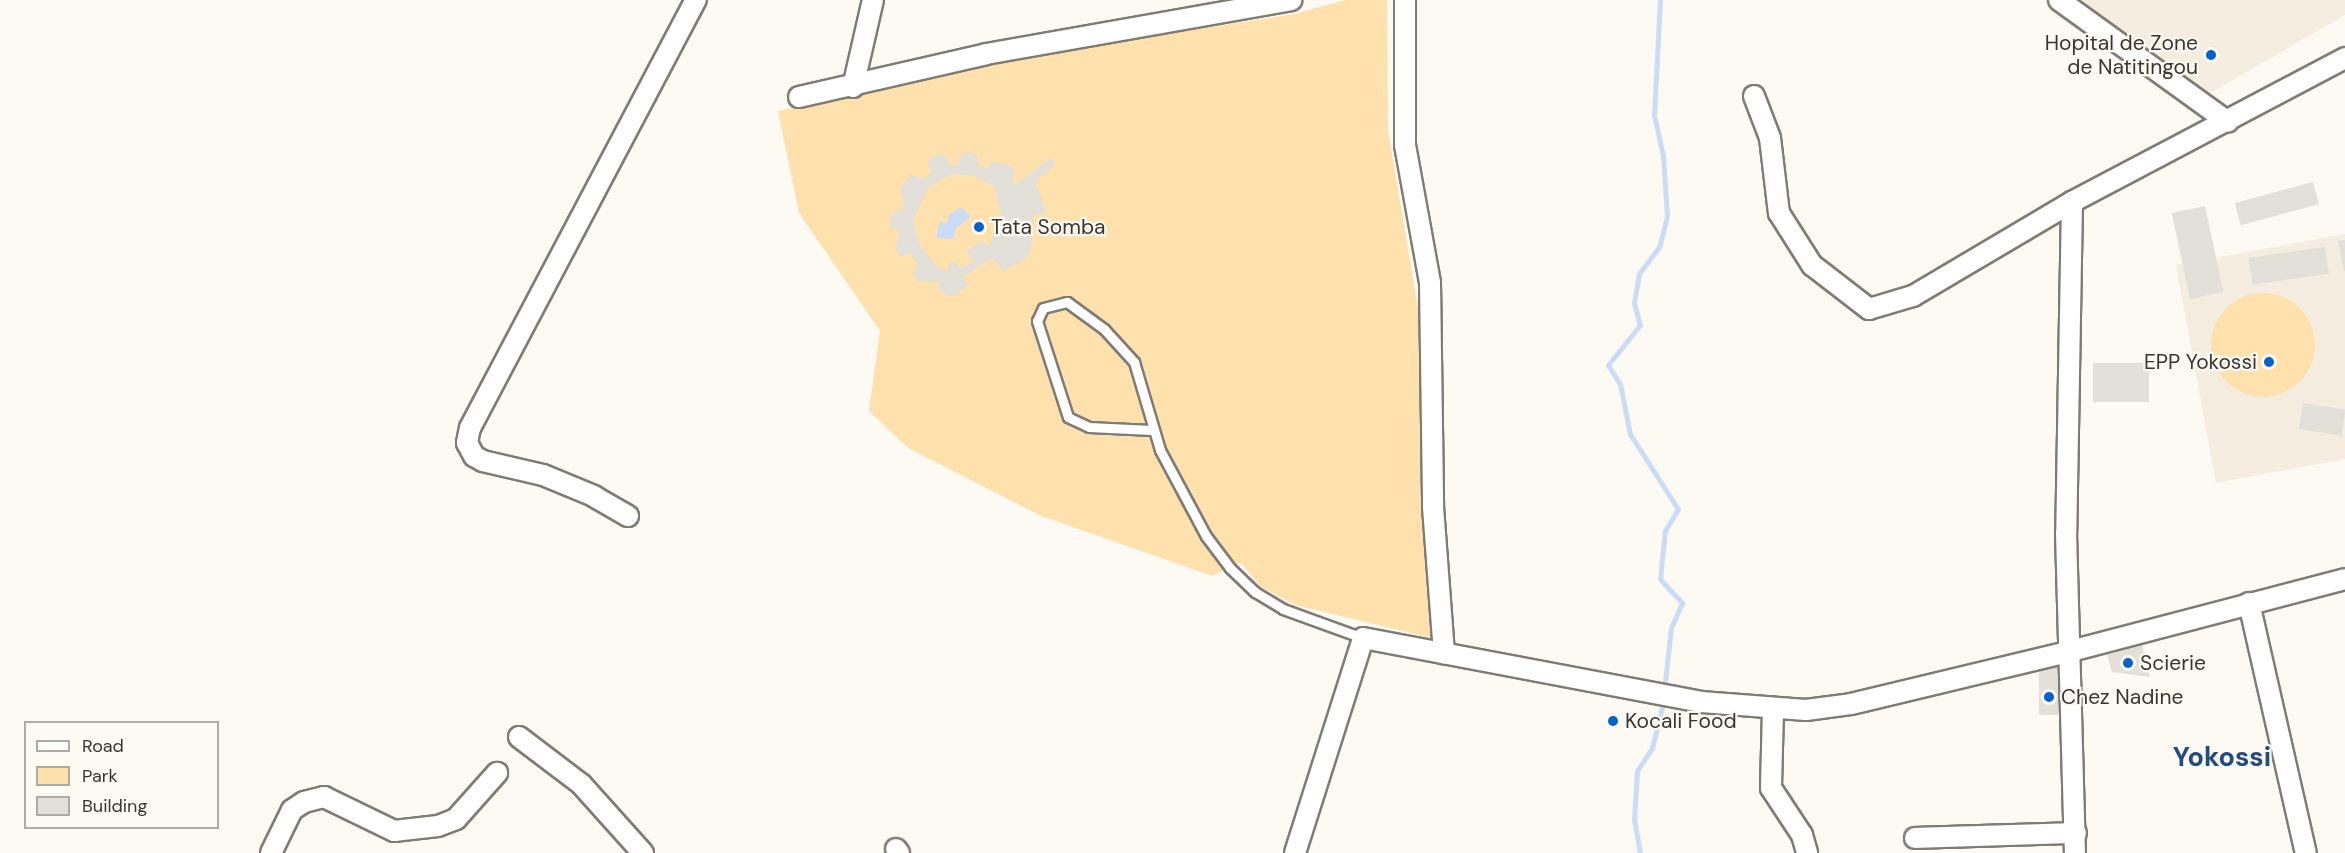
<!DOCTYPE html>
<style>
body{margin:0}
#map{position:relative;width:2345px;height:853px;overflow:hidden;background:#fdf9f3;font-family:"DM Sans",sans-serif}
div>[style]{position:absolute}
.built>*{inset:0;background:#f4ede0}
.green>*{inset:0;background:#ffe1ad}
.round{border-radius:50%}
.water>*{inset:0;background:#cbddf6}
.stream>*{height:5px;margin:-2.5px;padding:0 2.5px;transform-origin:2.5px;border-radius:2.5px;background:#cbddf6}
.building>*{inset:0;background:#e3dfd9;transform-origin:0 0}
.roads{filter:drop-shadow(2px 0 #7f7c76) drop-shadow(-2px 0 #7f7c76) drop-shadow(0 2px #7f7c76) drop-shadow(0 -2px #7f7c76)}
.lane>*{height:9px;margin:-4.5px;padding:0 4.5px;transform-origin:4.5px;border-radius:4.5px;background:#fff}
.street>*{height:20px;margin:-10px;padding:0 10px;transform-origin:10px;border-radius:10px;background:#fff}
.dots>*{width:16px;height:16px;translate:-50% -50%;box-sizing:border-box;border:3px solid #fdf9f3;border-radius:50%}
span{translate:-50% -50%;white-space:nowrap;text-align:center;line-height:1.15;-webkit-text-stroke:4.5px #fdf9f3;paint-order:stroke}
.poi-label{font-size:21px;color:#373633}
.right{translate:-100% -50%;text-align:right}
.left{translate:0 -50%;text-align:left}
.district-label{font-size:27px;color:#254c81;font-weight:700}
.legend{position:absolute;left:24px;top:721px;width:195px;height:108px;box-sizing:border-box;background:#fdf9f3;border:2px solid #aeaba6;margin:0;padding:8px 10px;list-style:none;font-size:18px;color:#373633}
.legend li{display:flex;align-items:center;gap:12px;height:30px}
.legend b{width:30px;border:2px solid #aeaba6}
</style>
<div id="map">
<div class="built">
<div style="clip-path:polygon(2063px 0,2345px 0,2345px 15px,2207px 95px)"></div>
<div style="clip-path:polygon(2345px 234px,2345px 459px,2216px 483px,2176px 265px)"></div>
</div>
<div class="green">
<div style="clip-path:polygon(1346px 0,1387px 0,1388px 130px,1420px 320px,1421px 468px,1432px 638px,1295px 605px,1261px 587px,1241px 563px,1212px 576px,1039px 515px,908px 448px,869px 411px,880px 331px,799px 213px,778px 111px,1002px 60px,1294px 14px)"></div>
<div class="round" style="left:2211px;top:293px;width:104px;height:104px"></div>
</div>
<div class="water">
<div style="clip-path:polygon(961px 207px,971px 217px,956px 228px,953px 239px,936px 238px,940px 221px,947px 224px,949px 215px)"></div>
</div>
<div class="stream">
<div style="left:1660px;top:0;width:115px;rotate:93deg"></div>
<div style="left:1654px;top:115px;width:42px;rotate:77.6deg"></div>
<div style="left:1663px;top:156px;width:60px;rotate:86.2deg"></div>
<div style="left:1667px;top:216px;width:32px;rotate:104deg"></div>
<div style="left:1659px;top:247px;width:34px;rotate:127deg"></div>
<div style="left:1639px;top:274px;width:29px;rotate:100deg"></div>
<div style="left:1634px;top:303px;width:23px;rotate:75deg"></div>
<div style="left:1640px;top:325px;width:51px;rotate:128.7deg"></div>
<div style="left:1608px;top:365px;width:22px;rotate:58deg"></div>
<div style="left:1620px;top:384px;width:51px;rotate:78.7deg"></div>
<div style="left:1630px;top:434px;width:89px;rotate:57.4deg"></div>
<div style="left:1678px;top:509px;width:26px;rotate:121deg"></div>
<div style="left:1665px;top:531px;width:27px;rotate:96deg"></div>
<div style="left:1662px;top:558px;width:21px;rotate:95deg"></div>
<div style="left:1660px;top:579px;width:33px;rotate:47deg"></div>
<div style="left:1682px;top:603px;width:27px;rotate:114deg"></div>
<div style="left:1671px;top:628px;width:62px;rotate:96.4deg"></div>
<div style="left:1640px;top:853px;width:34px;rotate:-100deg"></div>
<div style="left:1634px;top:820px;width:49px;rotate:-86.5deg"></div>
<div style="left:1637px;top:771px;width:27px;rotate:-57deg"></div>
<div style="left:1652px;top:748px;width:50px;rotate:-76.2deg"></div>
</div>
<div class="building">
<div style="clip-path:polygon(evenodd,968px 152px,977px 155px,979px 165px,987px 169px,992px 162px,1007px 164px,1014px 169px,1013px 186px,1051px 158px,1056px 164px,1035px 182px,1047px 213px,1033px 215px,1032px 244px,1027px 258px,1003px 271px,992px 258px,962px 278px,969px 285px,954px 296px,947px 296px,939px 290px,939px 282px,916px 281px,913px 272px,918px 265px,911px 254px,899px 256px,895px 247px,900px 233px,891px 228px,890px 219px,894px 211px,903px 210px,904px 200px,899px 190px,910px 174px,923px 179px,932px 172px,928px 166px,931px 157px,941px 154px,948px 158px,948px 165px,959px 165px,959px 157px,968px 152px,952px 174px,974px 176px,995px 187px,1002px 220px,988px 247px,983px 241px,967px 250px,973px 262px,960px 269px,957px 263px,949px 263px,947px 271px,939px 269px,920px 246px,913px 220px,929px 187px,952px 174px)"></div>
<div style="left:2313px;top:182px;width:23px;height:81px;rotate:75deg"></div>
<div style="left:2205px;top:206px;width:88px;height:34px;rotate:78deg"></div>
<div style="clip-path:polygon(2345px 240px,2345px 271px,2344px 271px,2338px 241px)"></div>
<div style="left:2325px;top:247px;width:27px;height:77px;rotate:82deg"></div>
<div style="left:2149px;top:363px;width:39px;height:56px;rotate:90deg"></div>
<div style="left:2303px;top:403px;width:43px;height:26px;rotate:9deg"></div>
<div style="clip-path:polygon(2142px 645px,2150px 677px,2112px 672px,2107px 655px)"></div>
<div style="clip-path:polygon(2061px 664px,2059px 715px,2039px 715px,2039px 669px)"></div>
</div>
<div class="roads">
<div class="lane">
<div style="left:1151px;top:430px;width:62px;rotate:-177.2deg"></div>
<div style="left:1089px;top:427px;width:23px;rotate:-155deg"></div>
<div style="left:1068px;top:417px;width:101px;rotate:-107.9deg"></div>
<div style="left:1037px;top:321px;width:14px;rotate:-65deg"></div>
<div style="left:1043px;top:308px;width:25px;rotate:-14deg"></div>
<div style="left:1067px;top:302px;width:46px;rotate:36.1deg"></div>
<div style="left:1104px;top:329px;width:45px;rotate:47.7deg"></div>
<div style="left:1134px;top:362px;width:92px;rotate:73.5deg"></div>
<div style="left:1160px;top:450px;width:98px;rotate:61.9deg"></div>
<div style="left:1206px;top:536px;width:40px;rotate:53deg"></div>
<div style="left:1230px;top:568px;width:35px;rotate:44deg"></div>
<div style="left:1255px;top:592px;width:33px;rotate:31deg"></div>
<div style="left:1283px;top:609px;width:85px;rotate:19.9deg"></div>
</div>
<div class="street">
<div style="left:1405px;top:0;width:145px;rotate:90deg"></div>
<div style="left:1405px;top:145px;width:140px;rotate:79.7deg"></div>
<div style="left:1430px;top:283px;width:224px;rotate:89.2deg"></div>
<div style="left:1433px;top:507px;width:147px;rotate:85.7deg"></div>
<div style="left:2059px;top:0;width:208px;rotate:35.8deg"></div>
<div style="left:853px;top:87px;width:89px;rotate:-77.1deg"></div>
<div style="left:1754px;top:96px;width:45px;rotate:69.1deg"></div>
<div style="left:1770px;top:138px;width:76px;rotate:83.2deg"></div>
<div style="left:1779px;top:213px;width:62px;rotate:57.6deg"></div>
<div style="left:1812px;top:265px;width:72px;rotate:37.7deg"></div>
<div style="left:1869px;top:309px;width:46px;rotate:-16.5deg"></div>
<div style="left:1913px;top:296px;width:185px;rotate:-30.6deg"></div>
<div style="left:2072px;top:202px;width:309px;rotate:-27.8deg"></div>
<div style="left:799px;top:97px;width:192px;rotate:-12.9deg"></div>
<div style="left:986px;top:54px;width:310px;rotate:-10deg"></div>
<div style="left:2072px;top:202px;width:331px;rotate:91deg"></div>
<div style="left:2066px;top:533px;width:320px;rotate:88.4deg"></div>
<div style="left:628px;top:516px;width:39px;rotate:-150deg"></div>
<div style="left:594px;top:496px;width:55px;rotate:-157.6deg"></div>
<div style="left:543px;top:475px;width:62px;rotate:-166.9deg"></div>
<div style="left:483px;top:461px;width:10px;rotate:-151deg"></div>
<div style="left:474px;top:456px;width:15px;rotate:-118deg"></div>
<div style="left:467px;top:443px;width:15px;rotate:-79deg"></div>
<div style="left:470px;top:428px;width:484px;rotate:-62.2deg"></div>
<div style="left:2249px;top:603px;width:256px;rotate:77.2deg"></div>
<div style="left:1773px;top:710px;width:78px;rotate:91.5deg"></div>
<div style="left:1771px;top:788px;width:56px;rotate:56.6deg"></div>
<div style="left:1802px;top:835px;width:19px;rotate:74deg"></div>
<div style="left:519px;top:737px;width:78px;rotate:37.2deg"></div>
<div style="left:581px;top:784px;width:93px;rotate:48.1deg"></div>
<div style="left:1915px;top:838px;width:161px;rotate:-1.8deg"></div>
<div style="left:896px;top:849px;width:5px;rotate:53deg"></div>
<div style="left:271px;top:853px;width:48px;rotate:-64deg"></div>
<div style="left:292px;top:810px;width:14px;rotate:-34deg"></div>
<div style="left:304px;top:802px;width:21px;rotate:-14deg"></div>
<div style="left:324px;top:797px;width:78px;rotate:25.9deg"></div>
<div style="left:394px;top:831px;width:44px;rotate:-6.5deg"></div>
<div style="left:438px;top:826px;width:19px;rotate:-21deg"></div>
<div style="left:456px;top:819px;width:62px;rotate:-48.3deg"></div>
<div style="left:1295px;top:853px;width:225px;rotate:-72.4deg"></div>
<div style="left:1363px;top:638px;width:344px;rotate:10.7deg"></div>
<div style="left:1701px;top:702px;width:105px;rotate:4.4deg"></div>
<div style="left:1806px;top:710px;width:45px;rotate:-7.6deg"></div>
<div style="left:1851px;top:704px;width:226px;rotate:-13.5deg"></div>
<div style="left:2071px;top:651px;width:283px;rotate:-14.7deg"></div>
</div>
</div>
<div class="dots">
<div style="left:2211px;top:55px;background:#0362cb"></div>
<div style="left:979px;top:227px;background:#0362cb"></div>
<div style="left:2269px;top:362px;background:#0362cb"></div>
<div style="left:2128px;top:663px;background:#0362cb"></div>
<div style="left:2049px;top:697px;background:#0362cb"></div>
<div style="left:1613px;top:721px;background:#0362cb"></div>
</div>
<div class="poi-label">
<span class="right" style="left:2198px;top:55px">Hopital de Zone<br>de Natitingou</span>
<span class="left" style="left:991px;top:227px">Tata Somba</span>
<span class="right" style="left:2257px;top:362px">EPP Yokossi</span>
<span class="left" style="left:2140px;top:663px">Scierie</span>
<span class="left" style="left:2061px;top:697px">Chez Nadine</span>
<span class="left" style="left:1625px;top:721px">Kocali Food</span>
</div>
<div class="district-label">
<span style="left:2222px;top:757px">Yokossi</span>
</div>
<ul class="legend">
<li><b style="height:8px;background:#fff"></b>Road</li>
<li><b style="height:16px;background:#ffe1ad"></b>Park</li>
<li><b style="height:16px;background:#e3dfd9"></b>Building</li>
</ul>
</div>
